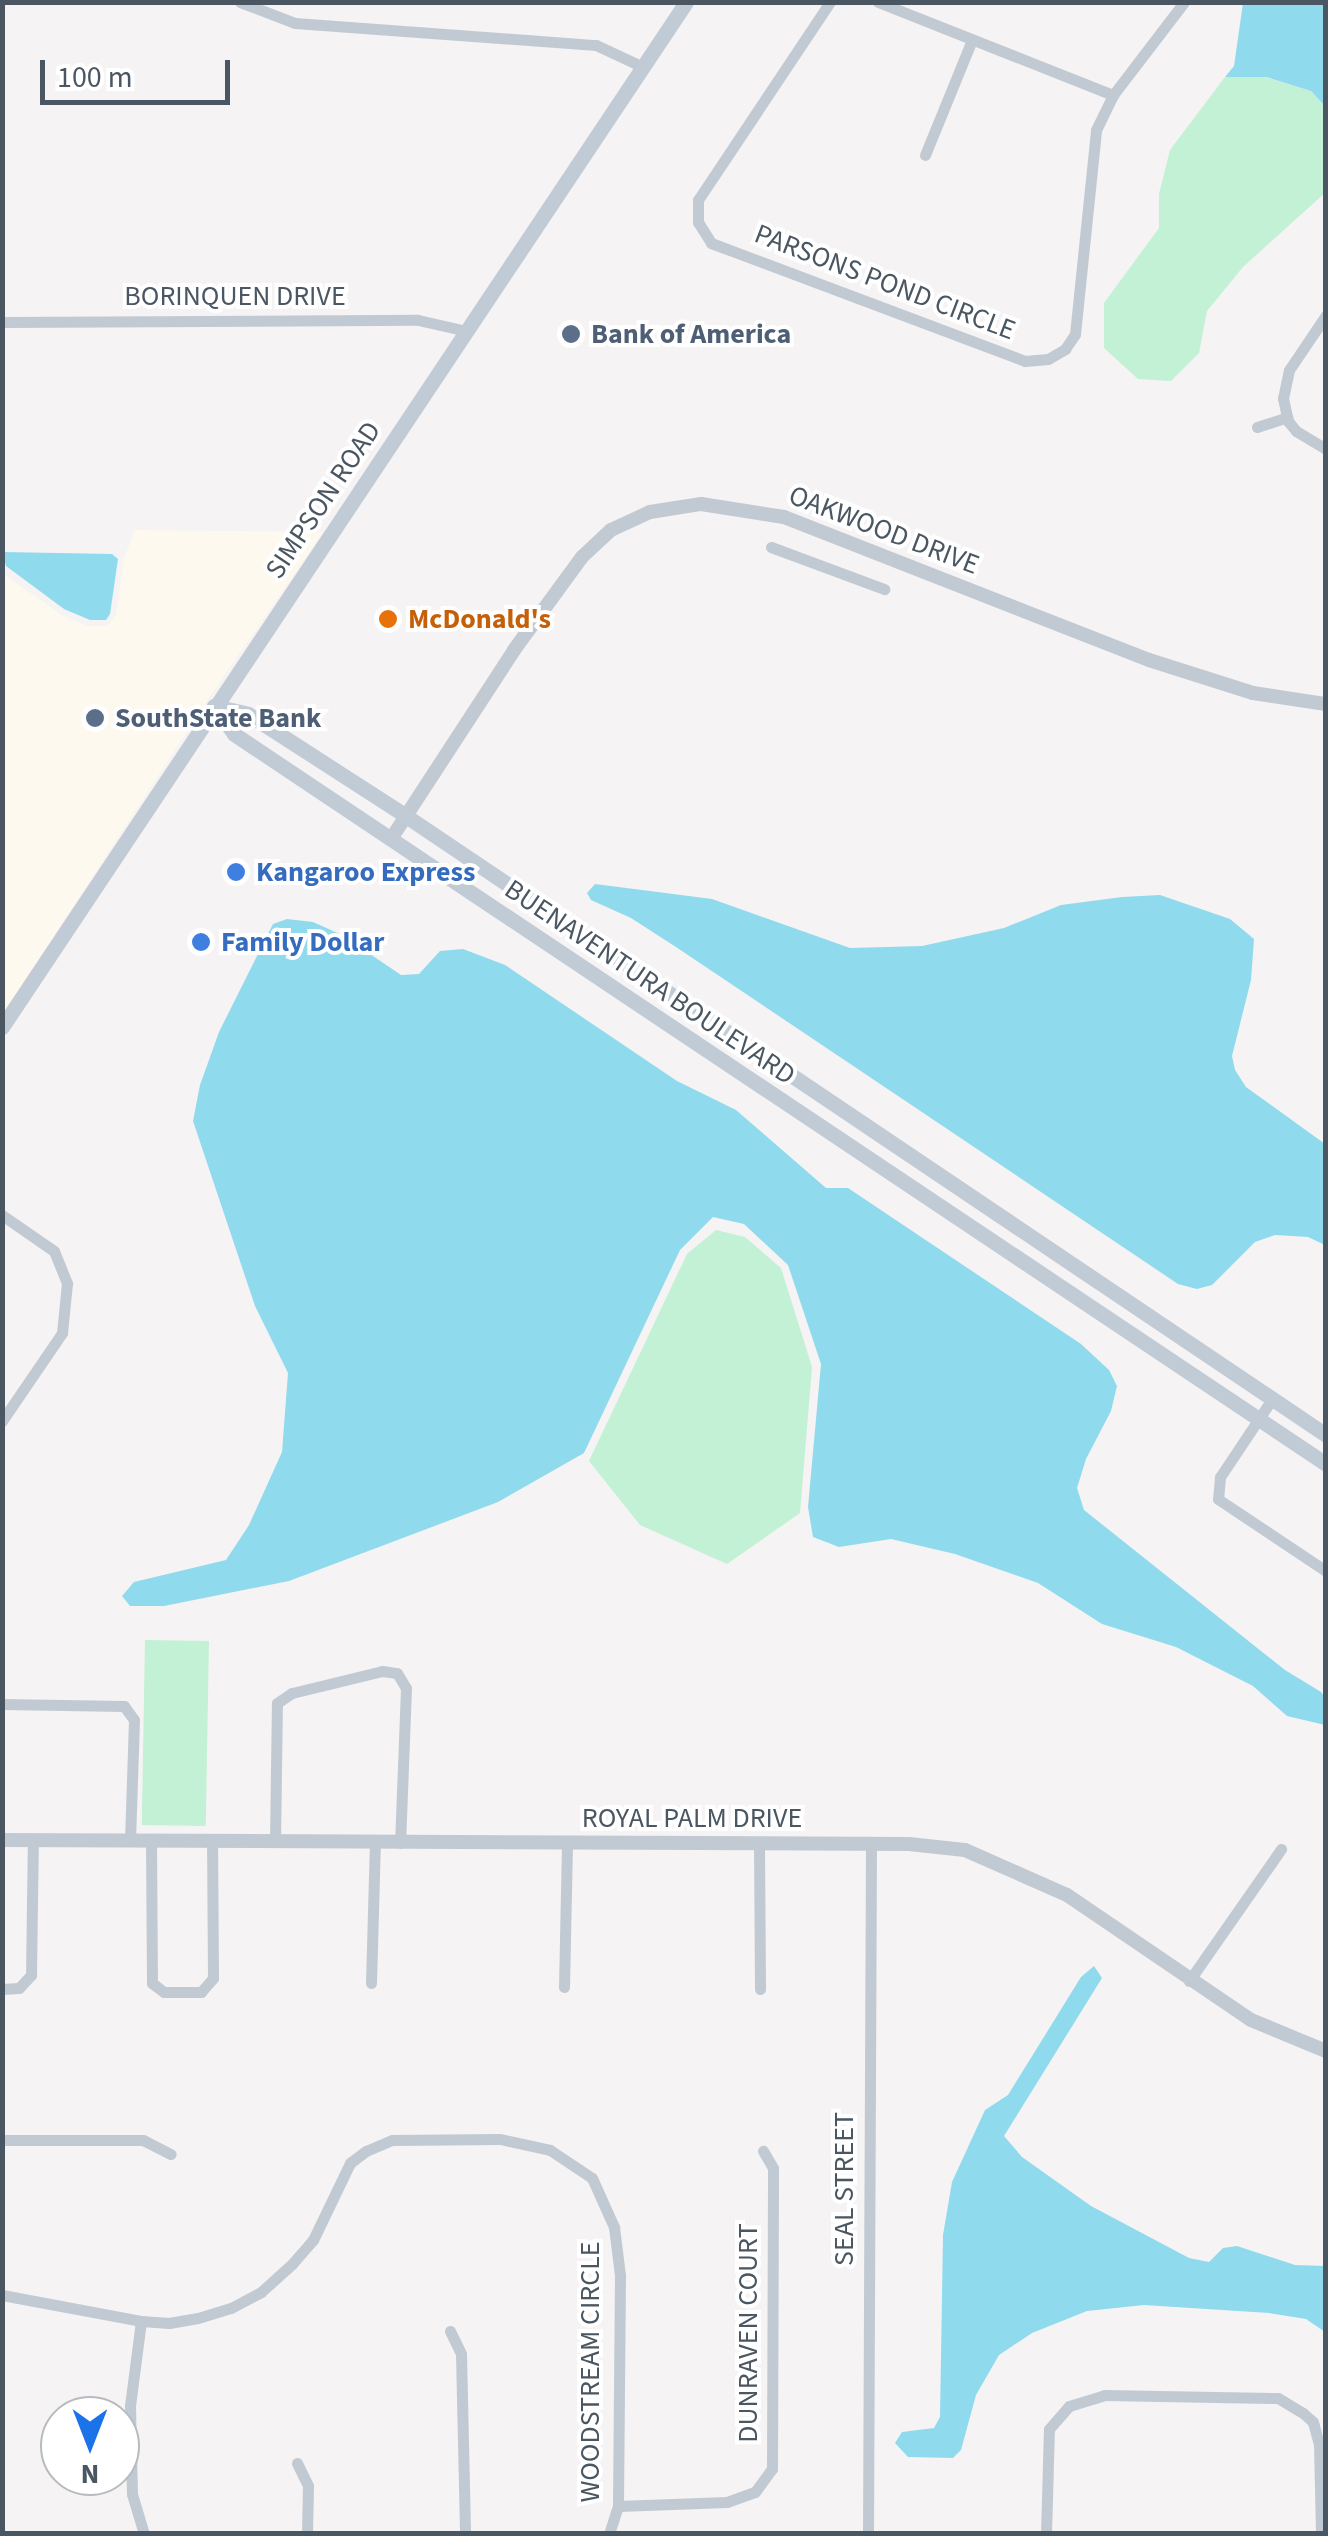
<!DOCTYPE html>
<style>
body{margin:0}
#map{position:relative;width:1328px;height:2536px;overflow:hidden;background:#f5f3f3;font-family:"Source Sans 3",sans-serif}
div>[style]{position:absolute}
.commercial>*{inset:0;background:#fdf9ef}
.green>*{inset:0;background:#c3f1d5;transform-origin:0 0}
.water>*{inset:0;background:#90daee}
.minor>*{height:11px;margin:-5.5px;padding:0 5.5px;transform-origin:5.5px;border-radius:5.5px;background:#c1cad2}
.tertiary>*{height:14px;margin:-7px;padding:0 7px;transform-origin:7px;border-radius:7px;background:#c1cad2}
.secondary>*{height:15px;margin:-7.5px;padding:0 7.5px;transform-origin:7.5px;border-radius:7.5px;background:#c1cbd6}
.dots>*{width:28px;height:28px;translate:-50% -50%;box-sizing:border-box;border:5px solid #fff;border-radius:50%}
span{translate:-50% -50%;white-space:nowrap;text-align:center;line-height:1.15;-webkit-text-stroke:8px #fff;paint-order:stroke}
.street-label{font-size:28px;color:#4a5661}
.service-label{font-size:28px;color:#4e5e75;font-weight:700}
.left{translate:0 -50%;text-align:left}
.food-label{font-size:28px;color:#c56008;font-weight:700}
.shop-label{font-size:28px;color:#366cbe;font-weight:700}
.frame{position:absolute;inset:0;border:5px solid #4a5661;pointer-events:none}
.north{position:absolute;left:40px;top:2396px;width:100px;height:100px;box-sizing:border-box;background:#fff;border:2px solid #b7bbc0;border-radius:50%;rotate:180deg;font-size:28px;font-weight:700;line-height:40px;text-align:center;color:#4a5661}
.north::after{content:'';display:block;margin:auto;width:35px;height:45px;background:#1a73e8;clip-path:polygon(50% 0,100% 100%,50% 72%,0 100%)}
.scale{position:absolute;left:40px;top:60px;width:190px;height:45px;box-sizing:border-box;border:5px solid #4a5661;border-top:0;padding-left:12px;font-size:30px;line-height:35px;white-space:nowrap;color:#4a5661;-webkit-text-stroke:8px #fff;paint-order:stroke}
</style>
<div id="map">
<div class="commercial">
<div style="clip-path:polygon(135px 530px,323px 532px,209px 698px,3px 1014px,3px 574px,62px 615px,88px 626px,107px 626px,116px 615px,124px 558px)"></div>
</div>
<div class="green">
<div style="clip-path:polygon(1225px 77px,1265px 77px,1311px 91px,1325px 106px,1326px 192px,1243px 267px,1207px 311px,1199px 353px,1171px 381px,1138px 379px,1104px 348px,1104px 303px,1159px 228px,1159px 194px,1170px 150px)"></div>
<div style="clip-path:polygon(716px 1230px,745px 1237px,781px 1268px,812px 1367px,800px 1513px,727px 1564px,640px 1525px,589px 1461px,687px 1254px)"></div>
<div style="left:145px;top:1640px;width:64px;height:185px;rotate:1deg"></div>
</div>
<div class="water">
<div style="clip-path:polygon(1243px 3px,1325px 3px,1325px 106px,1311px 91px,1266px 77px,1225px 77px,1234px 66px)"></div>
<div style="clip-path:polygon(2px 552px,112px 554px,118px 559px,110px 614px,106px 620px,90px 620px,64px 609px,6px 566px)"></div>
<div style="clip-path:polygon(595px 884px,712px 899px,850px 948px,922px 946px,1004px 928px,1061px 905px,1122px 897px,1160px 895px,1230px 919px,1254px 939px,1251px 980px,1232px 1056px,1235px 1070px,1246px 1087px,1325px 1144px,1325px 1245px,1308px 1237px,1275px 1235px,1255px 1242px,1212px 1285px,1197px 1289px,1178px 1284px,676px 947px,631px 918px,591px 900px,587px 893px)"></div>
<div style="clip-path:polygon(287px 919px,313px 922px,342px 935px,401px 975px,419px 974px,440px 951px,463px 949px,505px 965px,677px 1081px,736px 1110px,826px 1188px,848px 1188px,1081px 1344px,1109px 1370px,1117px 1386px,1111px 1411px,1086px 1459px,1077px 1488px,1084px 1510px,1285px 1670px,1321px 1692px,1325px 1697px,1325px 1725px,1287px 1716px,1253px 1686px,1176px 1647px,1102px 1624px,1038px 1583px,955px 1554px,891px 1539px,839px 1547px,813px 1537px,808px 1507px,821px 1364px,788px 1265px,744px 1224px,713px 1217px,680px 1250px,584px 1453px,498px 1502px,289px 1581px,164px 1606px,130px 1606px,122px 1596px,134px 1582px,226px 1560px,249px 1525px,282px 1452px,288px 1373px,255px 1306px,193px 1121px,200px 1085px,219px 1032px,273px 924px)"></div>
<div style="clip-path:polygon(1094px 1966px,1102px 1978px,1004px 2136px,1022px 2157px,1091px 2206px,1189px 2258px,1209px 2262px,1223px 2248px,1237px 2246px,1295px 2265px,1325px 2266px,1325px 2332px,1306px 2319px,1269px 2313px,1144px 2305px,1087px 2311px,1032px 2333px,999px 2355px,976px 2395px,961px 2450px,953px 2458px,908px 2457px,895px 2443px,902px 2432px,934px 2428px,940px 2417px,943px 2235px,952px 2182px,985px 2110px,1008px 2095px,1081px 1977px)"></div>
</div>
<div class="minor">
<div style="left:240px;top:2px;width:59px;rotate:20.9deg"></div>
<div style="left:295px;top:23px;width:302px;rotate:4.2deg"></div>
<div style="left:596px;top:45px;width:52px;rotate:25.1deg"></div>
<div style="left:830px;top:2px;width:238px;rotate:123.7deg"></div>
<div style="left:698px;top:200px;width:22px;rotate:90deg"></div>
<div style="left:698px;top:222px;width:25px;rotate:58deg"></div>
<div style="left:711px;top:243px;width:335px;rotate:20.6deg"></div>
<div style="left:1025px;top:361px;width:23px;rotate:-5deg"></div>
<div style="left:1048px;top:359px;width:20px;rotate:-30deg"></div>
<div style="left:1065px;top:349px;width:18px;rotate:-56deg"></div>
<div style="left:1075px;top:334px;width:205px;rotate:-84.1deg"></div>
<div style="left:1096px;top:130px;width:39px;rotate:-64deg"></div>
<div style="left:1113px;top:95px;width:117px;rotate:-52.6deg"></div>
<div style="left:878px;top:2px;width:253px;rotate:21.6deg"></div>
<div style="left:925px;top:155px;width:122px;rotate:-67.8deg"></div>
<div style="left:1326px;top:315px;width:66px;rotate:123.9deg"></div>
<div style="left:1289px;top:370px;width:29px;rotate:102deg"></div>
<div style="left:1283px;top:398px;width:24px;rotate:78deg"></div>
<div style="left:1288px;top:421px;width:13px;rotate:51deg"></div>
<div style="left:1296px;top:431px;width:35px;rotate:31deg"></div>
<div style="left:2px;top:322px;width:416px;rotate:-0.3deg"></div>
<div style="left:418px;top:320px;width:50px;rotate:12.7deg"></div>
<div style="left:1257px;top:427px;width:32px;rotate:-18deg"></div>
<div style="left:771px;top:547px;width:121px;rotate:20.4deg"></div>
<div style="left:2px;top:1215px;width:63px;rotate:34.7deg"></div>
<div style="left:54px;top:1251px;width:35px;rotate:68deg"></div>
<div style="left:67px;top:1283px;width:50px;rotate:95.7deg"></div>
<div style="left:62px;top:1333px;width:107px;rotate:124.3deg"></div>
<div style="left:1272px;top:1399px;width:94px;rotate:123.7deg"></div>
<div style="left:1220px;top:1477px;width:22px;rotate:95deg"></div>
<div style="left:1218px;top:1499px;width:130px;rotate:33.7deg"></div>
<div style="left:2px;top:1704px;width:122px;rotate:0.9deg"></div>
<div style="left:124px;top:1706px;width:17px;rotate:54deg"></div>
<div style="left:134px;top:1720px;width:121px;rotate:91.9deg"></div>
<div style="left:151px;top:1841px;width:142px;rotate:89.6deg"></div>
<div style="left:152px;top:1983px;width:15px;rotate:37deg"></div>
<div style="left:164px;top:1992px;width:37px"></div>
<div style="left:201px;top:1992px;width:18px;rotate:-49deg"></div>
<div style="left:213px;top:1978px;width:137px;rotate:-90.4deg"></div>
<div style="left:275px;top:1842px;width:139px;rotate:-89.2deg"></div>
<div style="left:277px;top:1703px;width:18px;rotate:-34deg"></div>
<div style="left:292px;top:1693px;width:93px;rotate:-13.7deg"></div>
<div style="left:382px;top:1671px;width:15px;rotate:8deg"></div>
<div style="left:397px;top:1673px;width:17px;rotate:59deg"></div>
<div style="left:406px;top:1688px;width:155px;rotate:92.2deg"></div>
<div style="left:759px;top:1844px;width:145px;rotate:89.6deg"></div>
<div style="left:1189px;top:1981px;width:161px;rotate:-55.1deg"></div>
<div style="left:371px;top:1983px;width:141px;rotate:-88.4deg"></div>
<div style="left:564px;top:1987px;width:145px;rotate:-88.8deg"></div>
<div style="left:2px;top:1989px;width:17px;rotate:-3deg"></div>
<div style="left:19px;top:1988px;width:18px;rotate:-47deg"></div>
<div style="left:31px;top:1975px;width:135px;rotate:-89.2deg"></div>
<div style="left:2px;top:2140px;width:141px"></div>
<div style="left:143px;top:2140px;width:31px;rotate:27deg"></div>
<div style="left:2px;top:2295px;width:141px;rotate:10.6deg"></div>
<div style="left:141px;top:2321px;width:28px;rotate:4deg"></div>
<div style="left:169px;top:2323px;width:29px;rotate:-10deg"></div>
<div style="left:198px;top:2318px;width:34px;rotate:-17deg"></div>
<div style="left:231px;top:2308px;width:34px;rotate:-28deg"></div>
<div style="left:261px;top:2292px;width:42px;rotate:-42.1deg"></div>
<div style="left:292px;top:2264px;width:32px;rotate:-49deg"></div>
<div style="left:313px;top:2240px;width:85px;rotate:-64.3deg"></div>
<div style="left:350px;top:2163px;width:20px;rotate:-37deg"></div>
<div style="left:366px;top:2151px;width:28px;rotate:-23deg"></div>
<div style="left:392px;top:2140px;width:108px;rotate:-0.5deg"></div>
<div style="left:500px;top:2139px;width:51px;rotate:12.4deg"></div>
<div style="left:550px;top:2150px;width:50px;rotate:33.7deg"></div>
<div style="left:592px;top:2178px;width:54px;rotate:65.8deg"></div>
<div style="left:614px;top:2227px;width:48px;rotate:82.9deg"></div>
<div style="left:620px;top:2275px;width:231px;rotate:90.5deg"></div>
<div style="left:618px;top:2506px;width:29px;rotate:108deg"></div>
<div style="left:141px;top:2321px;width:86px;rotate:97.4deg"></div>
<div style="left:130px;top:2406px;width:88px;rotate:88.7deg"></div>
<div style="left:132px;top:2494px;width:42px;rotate:73.3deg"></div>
<div style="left:450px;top:2331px;width:25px;rotate:64deg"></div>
<div style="left:461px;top:2354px;width:180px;rotate:88.7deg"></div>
<div style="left:297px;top:2463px;width:25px;rotate:64deg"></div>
<div style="left:308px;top:2486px;width:48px;rotate:91.2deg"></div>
<div style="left:618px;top:2506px;width:109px;rotate:-2.1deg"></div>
<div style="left:727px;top:2502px;width:30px;rotate:-20deg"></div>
<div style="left:755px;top:2492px;width:29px;rotate:-54deg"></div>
<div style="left:772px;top:2469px;width:301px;rotate:-89.8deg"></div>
<div style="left:773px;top:2168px;width:20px;rotate:-120deg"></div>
<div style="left:868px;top:2534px;width:689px;rotate:-89.75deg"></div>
<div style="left:1046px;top:2534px;width:105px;rotate:-88.4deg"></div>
<div style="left:1049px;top:2429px;width:30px;rotate:-49deg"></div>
<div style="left:1069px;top:2406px;width:37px;rotate:-17deg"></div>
<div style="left:1104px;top:2395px;width:174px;rotate:1deg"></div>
<div style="left:1278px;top:2398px;width:29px;rotate:31deg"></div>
<div style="left:1303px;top:2413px;width:13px;rotate:42deg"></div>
<div style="left:1313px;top:2422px;width:23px;rotate:75deg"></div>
<div style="left:1319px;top:2444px;width:90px;rotate:88.7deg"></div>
</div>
<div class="tertiary">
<div style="left:391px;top:839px;width:225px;rotate:-56.9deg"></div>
<div style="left:514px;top:650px;width:115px;rotate:-53.8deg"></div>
<div style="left:582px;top:557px;width:40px;rotate:-43deg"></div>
<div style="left:611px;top:530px;width:43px;rotate:-24.8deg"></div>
<div style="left:650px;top:512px;width:52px;rotate:-8.9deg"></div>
<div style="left:701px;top:504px;width:84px;rotate:8.9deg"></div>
<div style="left:784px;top:517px;width:392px;rotate:21.4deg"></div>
<div style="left:1149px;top:660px;width:109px;rotate:17.6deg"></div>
<div style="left:1253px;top:693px;width:74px;rotate:8.6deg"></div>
<div style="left:2px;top:1840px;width:907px;rotate:0.25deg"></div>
<div style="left:909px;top:1844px;width:56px;rotate:6.1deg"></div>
<div style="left:965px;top:1850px;width:111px;rotate:23.8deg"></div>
<div style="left:1067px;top:1895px;width:222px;rotate:34.2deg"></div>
<div style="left:1251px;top:2020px;width:81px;rotate:22.5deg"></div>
</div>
<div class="secondary">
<div style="left:214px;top:706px;width:34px;rotate:54deg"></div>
<div style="left:234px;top:734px;width:1314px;rotate:33.76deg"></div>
<div style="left:214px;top:706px;width:35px;rotate:13deg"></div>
<div style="left:248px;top:714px;width:188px;rotate:32.8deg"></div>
<div style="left:406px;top:816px;width:1109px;rotate:33.93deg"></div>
<div style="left:2px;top:1027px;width:1232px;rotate:-56.28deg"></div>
</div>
<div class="dots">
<div style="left:571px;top:334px;background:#5c6f8a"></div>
<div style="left:388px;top:619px;background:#e8710a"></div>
<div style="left:95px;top:718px;background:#5c6f8a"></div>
<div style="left:236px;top:872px;background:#3f7fe0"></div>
<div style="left:201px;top:942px;background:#3f7fe0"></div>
</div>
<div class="street-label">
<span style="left:885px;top:282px;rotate:21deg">PARSONS POND CIRCLE</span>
<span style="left:235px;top:296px">BORINQUEN DRIVE</span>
<span style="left:323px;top:500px;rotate:-56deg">SIMPSON ROAD</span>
<span style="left:884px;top:530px;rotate:21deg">OAKWOOD DRIVE</span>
<span style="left:650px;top:982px;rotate:34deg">BUENAVENTURA BOULEVARD</span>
<span style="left:692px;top:1818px">ROYAL PALM DRIVE</span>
<span style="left:844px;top:2189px;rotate:-90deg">SEAL STREET</span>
<span style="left:748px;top:2333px;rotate:-90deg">DUNRAVEN COURT</span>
<span style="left:590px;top:2372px;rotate:-90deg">WOODSTREAM CIRCLE</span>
</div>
<div class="service-label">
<span class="left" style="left:591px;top:334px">Bank of America</span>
<span class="left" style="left:115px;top:718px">SouthState Bank</span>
</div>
<div class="food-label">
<span class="left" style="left:408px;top:619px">McDonald's</span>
</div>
<div class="shop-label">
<span class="left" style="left:256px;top:872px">Kangaroo Express</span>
<span class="left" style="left:221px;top:942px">Family Dollar</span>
</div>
<div class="frame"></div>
<div class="north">N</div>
<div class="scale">100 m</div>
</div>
